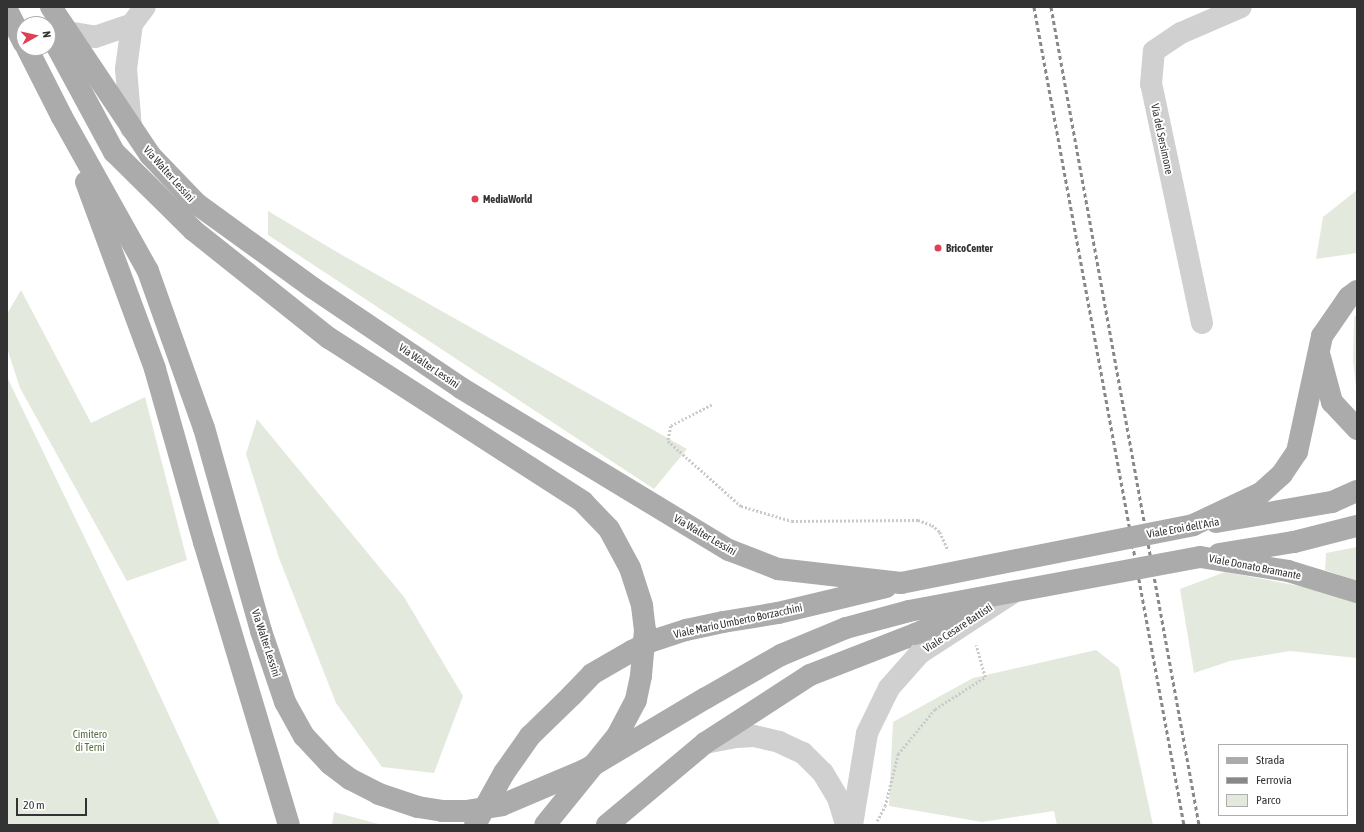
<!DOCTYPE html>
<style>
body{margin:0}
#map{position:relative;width:1364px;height:832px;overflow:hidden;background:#fff;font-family:"Asap Condensed",sans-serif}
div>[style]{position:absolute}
.green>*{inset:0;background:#e3e9dc}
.path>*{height:2.5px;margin-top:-1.25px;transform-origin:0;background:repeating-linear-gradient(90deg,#cacaca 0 2px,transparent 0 4px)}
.minor>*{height:22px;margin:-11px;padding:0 11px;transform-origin:11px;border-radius:11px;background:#d0d0d0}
.major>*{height:22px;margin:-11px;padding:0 11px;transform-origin:11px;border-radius:11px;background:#ababab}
.rail>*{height:3px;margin-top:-1.5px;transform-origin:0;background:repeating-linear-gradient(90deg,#888 0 4px,transparent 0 7px)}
.minor-bridge>*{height:22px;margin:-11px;padding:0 11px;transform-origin:11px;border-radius:11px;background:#d0d0d0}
.major-bridge>*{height:22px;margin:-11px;padding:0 11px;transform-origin:11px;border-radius:11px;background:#ababab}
.dots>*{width:11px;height:11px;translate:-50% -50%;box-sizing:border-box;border:2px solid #fff;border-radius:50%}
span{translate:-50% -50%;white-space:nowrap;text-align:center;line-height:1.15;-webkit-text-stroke:4px #fff;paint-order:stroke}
.street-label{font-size:11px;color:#333}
.poi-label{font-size:11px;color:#333;font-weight:700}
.left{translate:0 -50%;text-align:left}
.park-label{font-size:11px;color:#586e41}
.frame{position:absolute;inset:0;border:8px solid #333;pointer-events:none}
.legend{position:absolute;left:1218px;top:744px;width:130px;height:72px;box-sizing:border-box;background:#fff;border:1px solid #adadad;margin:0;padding:5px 7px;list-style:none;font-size:12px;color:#333}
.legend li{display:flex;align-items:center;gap:8px;height:20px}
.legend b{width:20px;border:1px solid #adadad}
.north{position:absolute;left:16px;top:16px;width:40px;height:40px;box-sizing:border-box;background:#fff;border:1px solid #adadad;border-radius:50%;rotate:82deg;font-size:11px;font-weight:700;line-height:16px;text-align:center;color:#333}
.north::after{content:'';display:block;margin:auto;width:14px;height:18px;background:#df4053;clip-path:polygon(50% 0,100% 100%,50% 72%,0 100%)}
.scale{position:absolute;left:16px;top:798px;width:71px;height:18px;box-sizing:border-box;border:2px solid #333;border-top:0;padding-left:5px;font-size:12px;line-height:14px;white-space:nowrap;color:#333;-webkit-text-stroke:3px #fff;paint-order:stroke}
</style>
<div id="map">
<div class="green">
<div style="clip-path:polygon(1357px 190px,1357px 253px,1316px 259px,1323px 217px)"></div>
<div style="clip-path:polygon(268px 211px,342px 255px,687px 449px,654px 489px,268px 235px)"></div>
<div style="clip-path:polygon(21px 290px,91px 423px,145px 397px,187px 560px,127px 581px,20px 388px,7px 348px,7px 314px)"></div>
<div style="clip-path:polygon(1357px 315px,1357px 395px,1353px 361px,1354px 317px)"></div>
<div style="clip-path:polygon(7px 377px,136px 644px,220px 825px,7px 825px)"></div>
<div style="clip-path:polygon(257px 419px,404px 597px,463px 696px,434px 773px,382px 767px,336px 703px,279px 558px,246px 454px)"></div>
<div style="clip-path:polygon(1357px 547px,1357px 581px,1325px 570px,1326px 553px)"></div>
<div style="clip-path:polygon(1225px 572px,1326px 591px,1357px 601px,1357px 658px,1290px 651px,1230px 661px,1194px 673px,1180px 589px)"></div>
<div style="clip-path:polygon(1096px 650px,1119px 668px,1153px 825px,1057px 825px,1054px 811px,982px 822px,889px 806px,893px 722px,973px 678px)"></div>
<div style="clip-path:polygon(334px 812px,382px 825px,332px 825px)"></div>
</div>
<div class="path">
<div style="left:712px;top:405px;width:46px;rotate:152.9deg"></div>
<div style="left:671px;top:426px;width:15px;rotate:101deg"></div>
<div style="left:668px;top:441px;width:98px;rotate:41.7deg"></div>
<div style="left:741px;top:506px;width:53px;rotate:16.4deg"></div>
<div style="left:792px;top:521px;width:126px;rotate:-0.5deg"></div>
<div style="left:918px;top:520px;width:15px;rotate:20deg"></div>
<div style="left:932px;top:525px;width:11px;rotate:41deg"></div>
<div style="left:940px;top:532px;width:20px;rotate:66deg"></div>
<div style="left:877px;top:821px;width:17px;rotate:-62deg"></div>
<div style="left:885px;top:806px;width:54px;rotate:-76deg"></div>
<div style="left:898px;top:754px;width:58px;rotate:-50.6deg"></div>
<div style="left:935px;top:709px;width:59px;rotate:-32.6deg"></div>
<div style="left:985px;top:677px;width:33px;rotate:-106deg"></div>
</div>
<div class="minor">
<div style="left:68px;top:32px;width:27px;rotate:10deg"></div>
<div style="left:95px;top:37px;width:39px;rotate:-19deg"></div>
<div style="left:132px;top:24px;width:21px;rotate:-53deg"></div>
<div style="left:131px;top:128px;width:59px;rotate:-94.8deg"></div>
<div style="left:126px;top:69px;width:45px;rotate:-82.4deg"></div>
<div style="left:1202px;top:323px;width:244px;rotate:-102deg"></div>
<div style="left:1151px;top:84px;width:33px;rotate:-85deg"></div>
<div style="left:1154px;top:51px;width:32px;rotate:-34deg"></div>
<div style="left:1181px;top:33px;width:65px;rotate:-23.4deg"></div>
<div style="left:705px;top:743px;width:33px;rotate:-11deg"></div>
<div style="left:737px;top:737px;width:17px;rotate:-3deg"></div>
<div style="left:754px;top:736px;width:26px;rotate:13deg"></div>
<div style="left:779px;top:742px;width:26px;rotate:25deg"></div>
<div style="left:803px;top:753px;width:28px;rotate:45deg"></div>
<div style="left:823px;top:773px;width:29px;rotate:59deg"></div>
<div style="left:838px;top:798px;width:28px;rotate:73deg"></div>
<div style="left:852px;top:825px;width:93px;rotate:-80.7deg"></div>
<div style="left:867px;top:733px;width:50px;rotate:-63.9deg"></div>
<div style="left:889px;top:688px;width:47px;rotate:-48.5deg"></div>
</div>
<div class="major">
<div style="left:51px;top:7px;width:178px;rotate:56.2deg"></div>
<div style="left:150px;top:155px;width:68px;rotate:46.2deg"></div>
<div style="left:197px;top:204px;width:143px;rotate:35.9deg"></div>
<div style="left:313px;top:288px;width:179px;rotate:34deg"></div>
<div style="left:461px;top:388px;width:313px;rotate:31.2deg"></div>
<div style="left:729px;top:550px;width:53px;rotate:21.2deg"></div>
<div style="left:778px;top:569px;width:124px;rotate:6.5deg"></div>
<div style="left:7px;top:10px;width:37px;rotate:63deg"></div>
<div style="left:48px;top:30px;width:139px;rotate:61.6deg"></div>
<div style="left:114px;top:152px;width:111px;rotate:44.6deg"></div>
<div style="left:193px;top:230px;width:174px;rotate:38.5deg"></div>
<div style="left:329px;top:338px;width:302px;rotate:32.8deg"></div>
<div style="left:583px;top:502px;width:37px;rotate:46deg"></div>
<div style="left:609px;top:529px;width:44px;rotate:61.7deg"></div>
<div style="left:630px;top:568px;width:40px;rotate:72deg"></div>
<div style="left:642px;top:606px;width:24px;rotate:83deg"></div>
<div style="left:645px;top:630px;width:46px;rotate:95deg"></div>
<div style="left:641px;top:676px;width:25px;rotate:102deg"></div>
<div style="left:636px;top:700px;width:41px;rotate:117.8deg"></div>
<div style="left:617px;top:736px;width:114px;rotate:129deg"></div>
<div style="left:27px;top:48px;width:77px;rotate:63.1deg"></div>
<div style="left:62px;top:117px;width:176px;rotate:60.8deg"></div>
<div style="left:148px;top:271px;width:167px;rotate:70.4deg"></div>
<div style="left:204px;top:428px;width:211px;rotate:74.3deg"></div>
<div style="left:261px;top:631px;width:75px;rotate:71.3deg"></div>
<div style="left:285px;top:702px;width:39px;rotate:61deg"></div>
<div style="left:304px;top:736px;width:38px;rotate:47deg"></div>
<div style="left:330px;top:764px;width:25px;rotate:37deg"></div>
<div style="left:350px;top:779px;width:33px;rotate:27deg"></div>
<div style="left:86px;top:182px;width:199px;rotate:69.7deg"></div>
<div style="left:155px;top:369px;width:180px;rotate:74.2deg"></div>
<div style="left:204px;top:542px;width:295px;rotate:73.3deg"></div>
<div style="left:1320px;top:357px;width:47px;rotate:75.1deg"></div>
<div style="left:1332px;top:402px;width:37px;rotate:47deg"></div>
<div style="left:1216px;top:522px;width:118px;rotate:-9.8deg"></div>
<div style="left:1332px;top:502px;width:27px;rotate:-24deg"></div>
<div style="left:1193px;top:525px;width:75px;rotate:-25.2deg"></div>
<div style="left:1261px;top:493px;width:28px;rotate:-42deg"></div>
<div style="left:1282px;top:474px;width:27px;rotate:-56deg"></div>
<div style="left:1297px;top:452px;width:119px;rotate:-77.8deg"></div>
<div style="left:1322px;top:336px;width:47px;rotate:-55.3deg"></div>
<div style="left:1349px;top:297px;width:10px;rotate:-37deg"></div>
<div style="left:1219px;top:554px;width:76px;rotate:-9.1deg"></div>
<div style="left:1294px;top:542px;width:65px;rotate:-14.3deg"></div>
<div style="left:1200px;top:557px;width:89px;rotate:9deg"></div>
<div style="left:1288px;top:571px;width:72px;rotate:16.9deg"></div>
<div style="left:723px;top:622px;width:56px;rotate:-9.3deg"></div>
<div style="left:778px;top:613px;width:111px;rotate:-13.5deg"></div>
<div style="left:706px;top:698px;width:86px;rotate:-29.8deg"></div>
<div style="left:781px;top:655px;width:70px;rotate:-22.6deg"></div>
<div style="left:846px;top:628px;width:65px;rotate:-15.1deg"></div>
<div style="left:475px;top:825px;width:60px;rotate:-60.9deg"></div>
<div style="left:504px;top:773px;width:45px;rotate:-54.9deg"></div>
<div style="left:530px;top:736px;width:59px;rotate:-44.3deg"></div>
<div style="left:607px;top:825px;width:128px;rotate:-39.9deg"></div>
<div style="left:705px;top:743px;width:125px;rotate:-32.9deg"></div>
<div style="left:810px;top:675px;width:113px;rotate:-21.3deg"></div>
</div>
<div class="rail">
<div style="left:1034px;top:7px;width:832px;rotate:79.61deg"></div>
<div style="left:1051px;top:7px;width:831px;rotate:79.74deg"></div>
</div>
<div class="minor-bridge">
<div style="left:920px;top:653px;width:112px;rotate:-33deg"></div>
</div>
<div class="major-bridge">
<div style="left:901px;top:583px;width:298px;rotate:-11.2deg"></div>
<div style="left:909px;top:611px;width:296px;rotate:-10.5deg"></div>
<div style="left:915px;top:634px;width:69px;rotate:-23.2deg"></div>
<div style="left:572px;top:695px;width:29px;rotate:-46deg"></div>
<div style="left:592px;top:674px;width:46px;rotate:-29.9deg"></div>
<div style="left:632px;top:651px;width:22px;rotate:-27deg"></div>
<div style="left:652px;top:641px;width:36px;rotate:-18deg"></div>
<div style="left:686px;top:630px;width:38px;rotate:-12deg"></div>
<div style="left:379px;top:794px;width:41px;rotate:18.4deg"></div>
<div style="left:418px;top:807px;width:24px;rotate:9deg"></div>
<div style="left:442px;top:811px;width:24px"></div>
<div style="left:466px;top:811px;width:36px;rotate:-9deg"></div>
<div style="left:502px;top:805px;width:90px;rotate:-22.9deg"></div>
<div style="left:585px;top:770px;width:141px;rotate:-30.8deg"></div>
</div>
<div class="dots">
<div style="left:475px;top:199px;background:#df4053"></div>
<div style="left:938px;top:248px;background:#df4053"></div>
</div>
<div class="street-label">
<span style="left:1162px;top:139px;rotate:78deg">Via del Sersimone</span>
<span style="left:169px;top:174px;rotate:48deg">Via Walter Lessini</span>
<span style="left:429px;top:366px;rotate:34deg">Via Walter Lessini</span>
<span style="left:1183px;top:528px;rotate:-10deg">Viale Eroi dell'Aria</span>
<span style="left:705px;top:535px;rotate:30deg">Via Walter Lessini</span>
<span style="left:1255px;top:567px;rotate:11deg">Viale Donato Bramante</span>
<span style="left:738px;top:621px;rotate:-12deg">Viale Mario Umberto Borzacchini</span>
<span style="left:958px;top:628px;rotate:-33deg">Viale Cesare Battisti</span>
<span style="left:266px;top:643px;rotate:72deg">Via Walter Lessini</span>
</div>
<div class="poi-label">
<span class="left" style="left:483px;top:199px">MediaWorld</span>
<span class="left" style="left:946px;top:248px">BricoCenter</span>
</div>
<div class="park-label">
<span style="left:90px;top:741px">Cimitero<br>di Terni</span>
</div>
<div class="frame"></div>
<ul class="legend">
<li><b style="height:5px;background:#ababab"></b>Strada</li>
<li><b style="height:5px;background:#888"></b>Ferrovia</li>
<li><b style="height:11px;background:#e3e9dc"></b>Parco</li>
</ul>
<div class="north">N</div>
<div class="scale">20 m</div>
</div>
